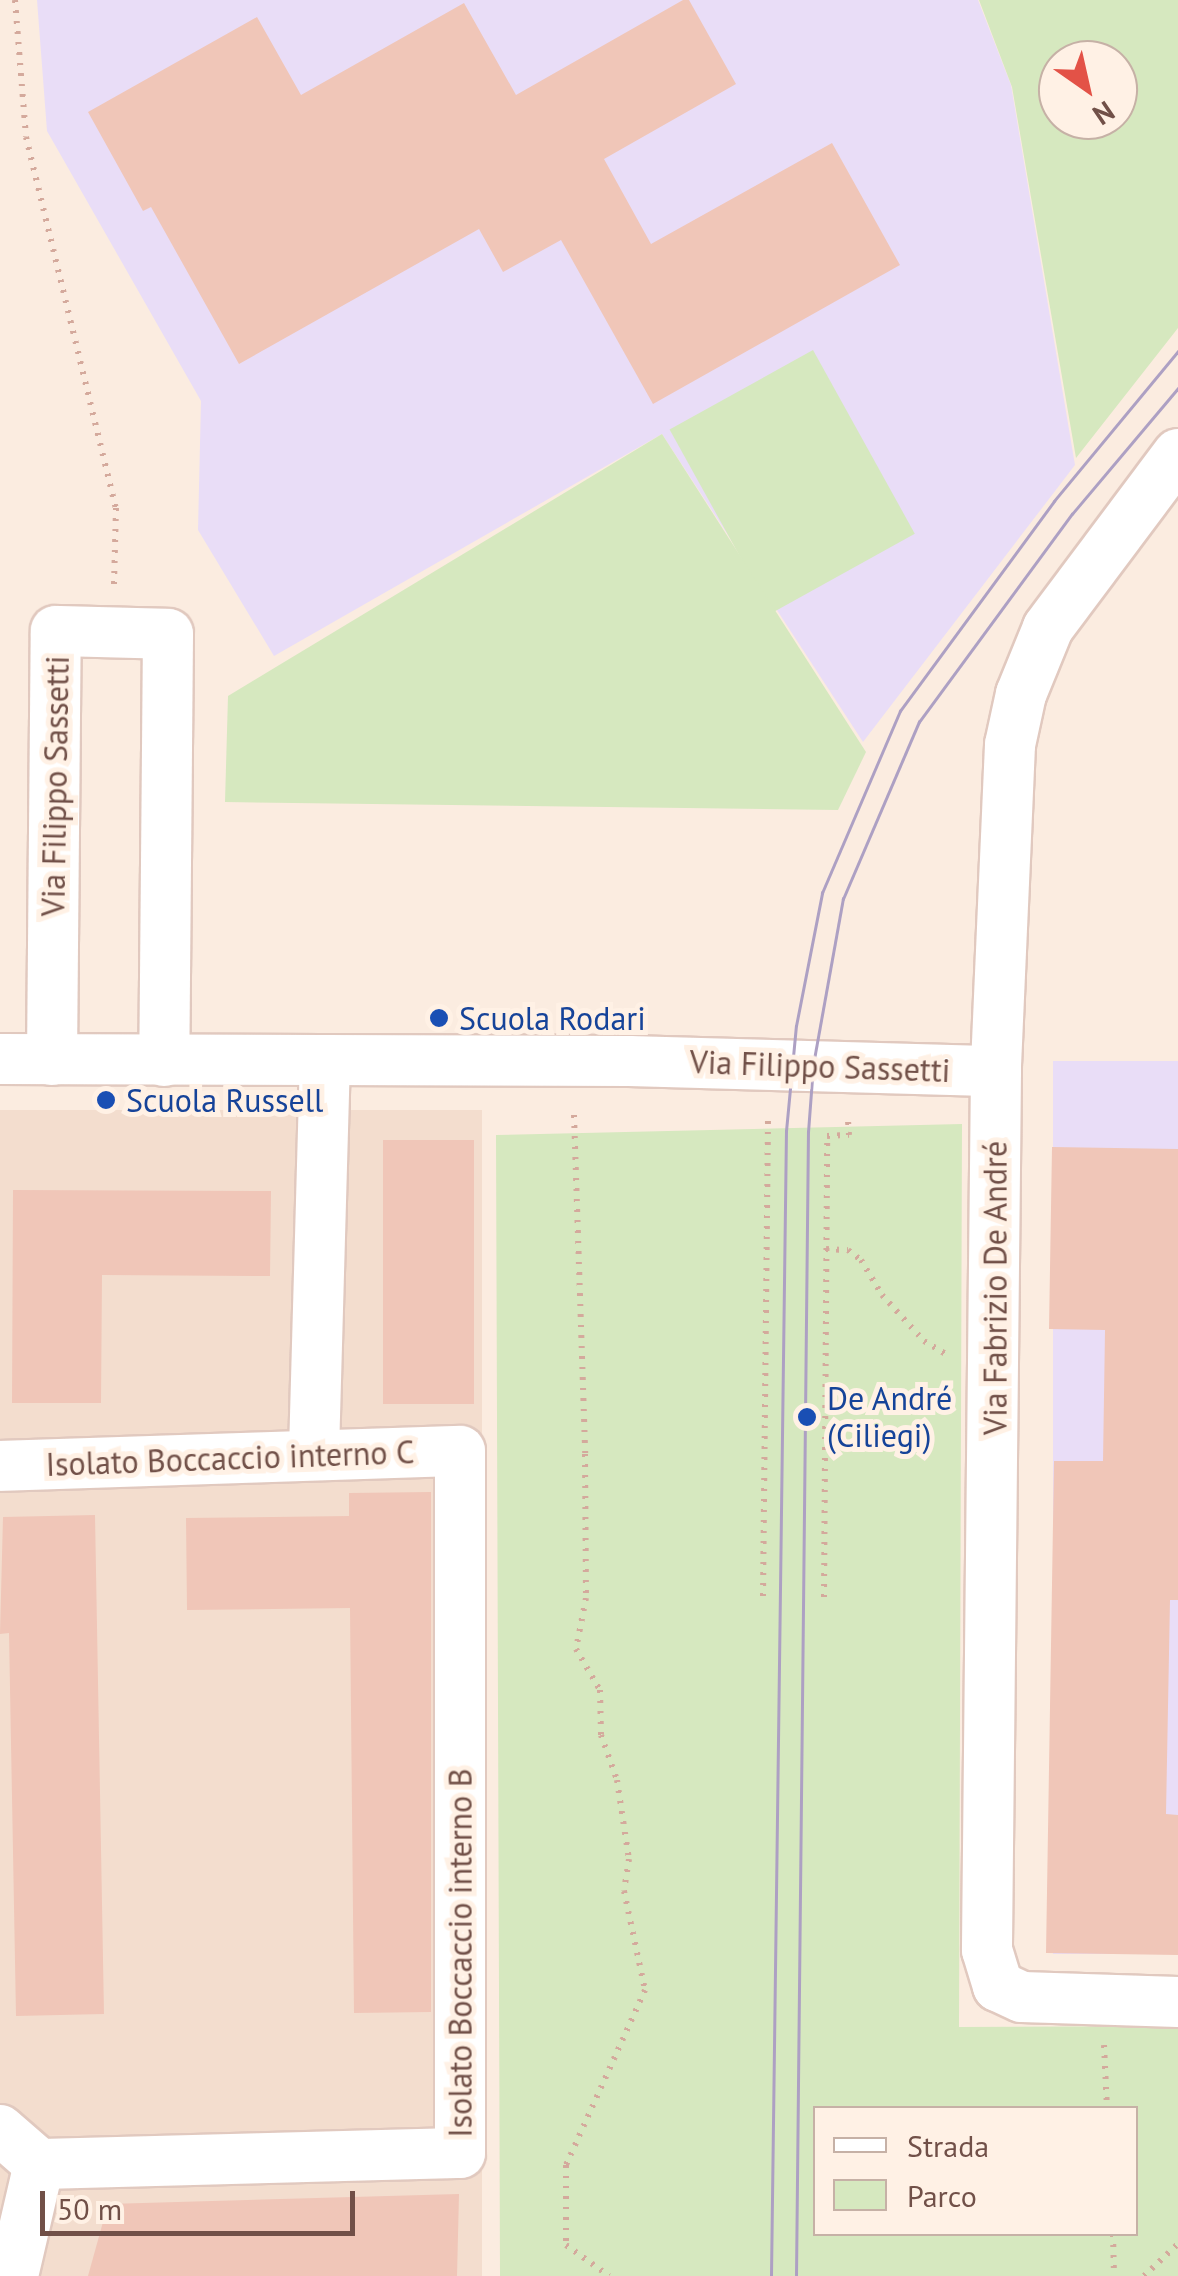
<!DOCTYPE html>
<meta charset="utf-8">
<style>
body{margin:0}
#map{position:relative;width:1178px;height:2276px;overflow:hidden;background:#fbece0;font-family:"PT Sans",sans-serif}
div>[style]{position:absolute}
.residential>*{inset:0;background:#f3ddce;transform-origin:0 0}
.education>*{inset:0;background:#e9ddf7;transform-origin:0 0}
.green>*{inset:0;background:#d6e8bf;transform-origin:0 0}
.building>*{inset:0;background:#f0c6b8;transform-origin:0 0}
.path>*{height:6px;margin-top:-3px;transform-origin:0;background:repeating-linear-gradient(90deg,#d4a99c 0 2.5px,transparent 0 10.5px)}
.roads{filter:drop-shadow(2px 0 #e1c9bf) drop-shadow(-2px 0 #e1c9bf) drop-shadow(0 2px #e1c9bf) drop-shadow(0 -2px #e1c9bf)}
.minor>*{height:50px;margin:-25px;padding:0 25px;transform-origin:25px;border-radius:25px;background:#fff}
.tram>*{height:2.5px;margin:-1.25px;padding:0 1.25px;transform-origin:1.25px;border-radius:1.25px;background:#ada0c3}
.dots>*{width:28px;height:28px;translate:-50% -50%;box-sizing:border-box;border:5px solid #fff1e5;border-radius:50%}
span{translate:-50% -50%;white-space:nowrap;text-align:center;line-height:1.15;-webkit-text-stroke:10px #fff1e5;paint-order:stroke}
.street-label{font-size:32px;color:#715048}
.transit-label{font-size:32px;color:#164399}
.left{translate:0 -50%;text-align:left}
.legend{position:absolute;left:813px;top:2106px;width:325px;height:130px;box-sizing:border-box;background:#fff1e5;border:2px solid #c6b1a6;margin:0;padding:12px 18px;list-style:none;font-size:30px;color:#715048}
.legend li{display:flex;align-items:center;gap:20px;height:50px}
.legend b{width:50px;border:2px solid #c6b1a6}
.north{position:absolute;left:1038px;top:40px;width:100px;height:100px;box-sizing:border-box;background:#fff1e5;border:2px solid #c6b1a6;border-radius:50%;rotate:146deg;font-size:28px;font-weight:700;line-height:40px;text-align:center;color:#715048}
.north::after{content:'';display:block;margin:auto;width:35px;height:45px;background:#e35247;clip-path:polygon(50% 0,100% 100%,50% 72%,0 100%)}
.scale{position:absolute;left:40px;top:2191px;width:315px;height:45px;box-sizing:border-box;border:5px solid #715048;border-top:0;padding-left:12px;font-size:30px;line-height:35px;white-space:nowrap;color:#715048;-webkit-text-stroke:8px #fff1e5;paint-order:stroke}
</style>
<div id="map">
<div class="residential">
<div style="left:0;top:1110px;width:482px;height:1166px"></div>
</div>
<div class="education">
<div style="clip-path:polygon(37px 0,978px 0,1011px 85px,1075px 465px,863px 742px,662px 434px,274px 656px,198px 530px,201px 401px,47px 131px)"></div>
<div style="left:1178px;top:1061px;width:893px;height:125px;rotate:90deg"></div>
</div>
<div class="green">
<div style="clip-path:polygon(evenodd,979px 0,1178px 0,1178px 328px,1076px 458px,1012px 87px,979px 0,1118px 60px,1118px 120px,1058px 120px,1058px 60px,1118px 60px)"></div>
<div style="left:813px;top:350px;width:210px;height:164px;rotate:61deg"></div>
<div style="clip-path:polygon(662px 434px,866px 752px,838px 810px,225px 802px,228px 696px)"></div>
<div style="clip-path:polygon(evenodd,962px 1124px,959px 2027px,1178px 2026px,1178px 2276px,500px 2276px,496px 1135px,962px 1124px,816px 2108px,1136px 2108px,1136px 2234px,816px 2234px,816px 2108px)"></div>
</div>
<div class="building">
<div style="clip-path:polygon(683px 0,689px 0,736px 84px,604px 159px,651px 244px,832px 143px,900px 265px,653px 404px,561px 240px,503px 272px,479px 229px,239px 364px,151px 207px,143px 211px,88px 112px,257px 17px,301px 95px,464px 3px,516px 95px)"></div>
<div style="left:383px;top:1140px;width:91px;height:264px"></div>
<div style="clip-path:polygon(1052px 1147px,1178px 1149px,1178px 1600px,1170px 1600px,1166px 1814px,1178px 1815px,1178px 1955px,1046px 1953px,1054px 1461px,1103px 1461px,1105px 1330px,1049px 1329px)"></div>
<div style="clip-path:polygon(13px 1190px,271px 1191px,270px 1276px,102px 1275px,101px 1403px,12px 1403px)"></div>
<div style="clip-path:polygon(431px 1492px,431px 2012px,354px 2013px,350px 1608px,187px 1610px,186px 1518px,349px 1516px,349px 1493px)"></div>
<div style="clip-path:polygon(95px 1515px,104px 2014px,16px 2016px,9px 1633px,0 1634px,3px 1517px)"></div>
<div style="clip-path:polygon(459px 2194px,457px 2276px,88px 2276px,108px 2204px)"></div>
</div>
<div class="path">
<div style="left:15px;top:0;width:137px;rotate:85.4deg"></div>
<div style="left:26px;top:137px;width:382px;rotate:76.4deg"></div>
<div style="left:116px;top:508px;width:79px;rotate:91.5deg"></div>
<div style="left:574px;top:1115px;width:339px;rotate:88.1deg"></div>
<div style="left:585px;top:1454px;width:144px;rotate:89.6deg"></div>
<div style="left:586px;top:1598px;width:52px;rotate:101.1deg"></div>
<div style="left:576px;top:1649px;width:48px;rotate:59.7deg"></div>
<div style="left:600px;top:1690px;width:45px;rotate:88.7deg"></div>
<div style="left:601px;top:1735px;width:48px;rotate:70.4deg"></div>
<div style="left:617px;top:1780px;width:80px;rotate:81.4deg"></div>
<div style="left:629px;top:1859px;width:32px;rotate:99deg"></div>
<div style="left:624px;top:1891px;width:101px;rotate:78deg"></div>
<div style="left:645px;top:1990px;width:192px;rotate:114.3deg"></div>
<div style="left:566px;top:2165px;width:80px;rotate:90deg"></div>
<div style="left:566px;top:2245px;width:53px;rotate:35.8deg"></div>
<div style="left:826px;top:1249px;width:22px;rotate:3deg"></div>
<div style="left:848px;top:1250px;width:16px;rotate:38deg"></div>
<div style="left:861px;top:1260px;width:41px;rotate:59deg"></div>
<div style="left:882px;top:1295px;width:62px;rotate:47.6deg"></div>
<div style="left:924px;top:1341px;width:27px;rotate:31deg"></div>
<div style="left:763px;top:1596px;width:476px;rotate:-89.4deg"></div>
<div style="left:824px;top:1597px;width:461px;rotate:-89.6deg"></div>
<div style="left:827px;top:1136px;width:22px;rotate:-3deg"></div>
<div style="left:849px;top:1135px;width:16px;rotate:-94deg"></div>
<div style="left:1104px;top:2045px;width:63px;rotate:87.3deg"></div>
<div style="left:1113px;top:2234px;width:42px;rotate:88.6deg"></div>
<div style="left:1144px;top:2276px;width:47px;rotate:-43.3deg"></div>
</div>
<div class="roads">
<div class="minor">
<div style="left:1178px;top:454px;width:217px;rotate:126.8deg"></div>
<div style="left:1048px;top:628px;width:71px;rotate:112.2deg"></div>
<div style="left:1021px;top:694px;width:52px;rotate:102.2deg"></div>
<div style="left:1010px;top:745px;width:326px;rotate:92.5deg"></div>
<div style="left:996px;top:1071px;width:879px;rotate:90.59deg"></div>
<div style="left:987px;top:1950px;width:38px;rotate:73deg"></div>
<div style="left:998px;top:1986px;width:26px;rotate:25deg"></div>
<div style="left:1022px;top:1997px;width:156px;rotate:1.8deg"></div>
<div style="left:0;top:1059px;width:629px;rotate:0.18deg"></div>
<div style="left:629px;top:1061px;width:367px;rotate:1.6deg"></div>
<div style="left:52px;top:1060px;width:429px;rotate:-89.5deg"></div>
<div style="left:56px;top:631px;width:112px;rotate:1.5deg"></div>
<div style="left:168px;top:634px;width:427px;rotate:90.5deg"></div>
<div style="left:314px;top:1452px;width:391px;rotate:-88.4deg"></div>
<div style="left:0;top:1466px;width:460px;rotate:-1.9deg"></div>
<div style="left:460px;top:1451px;width:702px;rotate:90deg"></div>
<div style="left:460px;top:2153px;width:421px;rotate:178.5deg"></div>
<div style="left:0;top:2130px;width:52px;rotate:41.1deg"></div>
<div style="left:39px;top:2164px;width:115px;rotate:103.1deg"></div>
</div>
</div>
<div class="tram">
<div style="left:771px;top:2276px;width:1145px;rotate:-89.25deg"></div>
<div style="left:786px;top:1131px;width:105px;rotate:-84.6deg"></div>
<div style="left:796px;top:1026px;width:136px;rotate:-78.9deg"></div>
<div style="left:822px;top:893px;width:198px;rotate:-66.8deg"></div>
<div style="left:900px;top:711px;width:260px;rotate:-53.7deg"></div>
<div style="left:1054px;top:501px;width:195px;rotate:-50.4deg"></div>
<div style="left:796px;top:2276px;width:1144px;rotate:-89.4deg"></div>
<div style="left:808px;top:1132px;width:67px;rotate:-85.7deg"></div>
<div style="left:813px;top:1065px;width:169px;rotate:-79.8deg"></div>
<div style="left:843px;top:899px;width:193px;rotate:-66.8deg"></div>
<div style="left:919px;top:722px;width:258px;rotate:-53.7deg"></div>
<div style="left:1072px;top:514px;width:165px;rotate:-49.9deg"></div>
</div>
<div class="dots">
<div style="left:439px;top:1018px;background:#1a4fb4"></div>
<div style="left:106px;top:1100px;background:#1a4fb4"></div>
<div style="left:807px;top:1417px;background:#1a4fb4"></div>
</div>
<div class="street-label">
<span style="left:55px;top:786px;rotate:-89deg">Via Filippo Sassetti</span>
<span style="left:820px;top:1066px;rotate:2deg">Via Filippo Sassetti</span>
<span style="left:995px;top:1288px;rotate:-90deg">Via Fabrizio De André</span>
<span style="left:230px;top:1458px;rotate:-2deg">Isolato Boccaccio interno C</span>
<span style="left:460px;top:1953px;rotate:-90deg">Isolato Boccaccio interno B</span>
</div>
<div class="transit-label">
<span class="left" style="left:459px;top:1018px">Scuola Rodari</span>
<span class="left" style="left:126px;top:1100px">Scuola Russell</span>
<span class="left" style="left:827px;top:1417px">De André<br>(Ciliegi)</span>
</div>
<ul class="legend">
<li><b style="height:12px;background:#fff"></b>Strada</li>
<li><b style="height:28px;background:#d6e8bf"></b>Parco</li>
</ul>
<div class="north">N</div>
<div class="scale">50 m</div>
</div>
